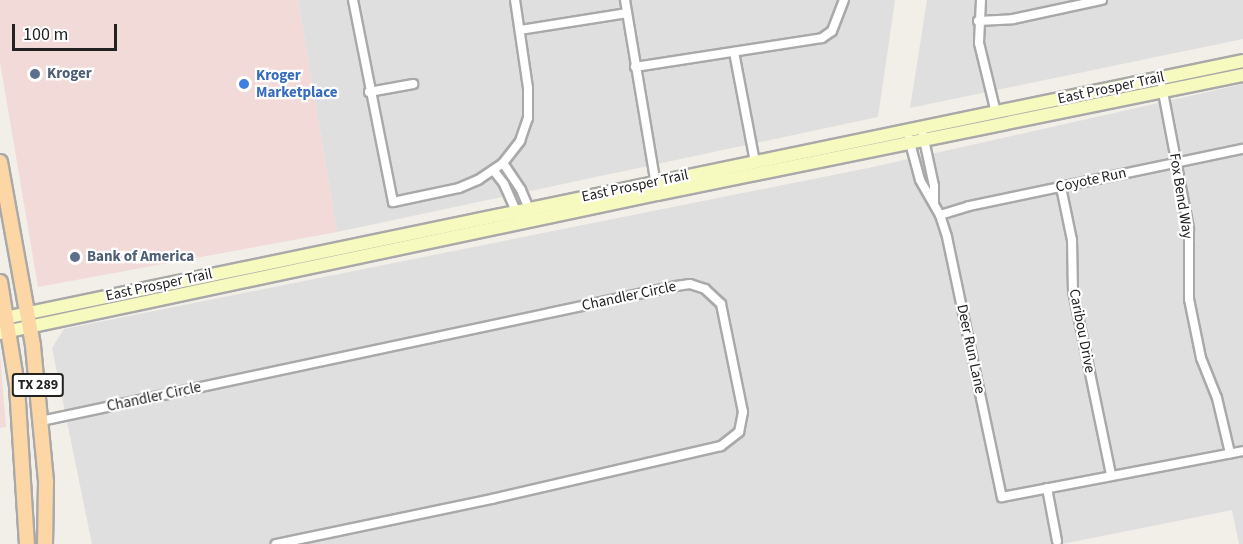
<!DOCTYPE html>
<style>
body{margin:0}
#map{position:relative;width:1243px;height:544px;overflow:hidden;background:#f2efe9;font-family:"Source Sans 3",sans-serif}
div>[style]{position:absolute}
.residential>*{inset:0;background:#e0dfdf}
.commercial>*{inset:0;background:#f2dad9}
.roads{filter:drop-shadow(2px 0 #a9a9a9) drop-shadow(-2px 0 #a9a9a9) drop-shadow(0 2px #a9a9a9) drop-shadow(0 -2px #a9a9a9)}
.minor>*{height:8px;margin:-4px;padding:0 4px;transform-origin:4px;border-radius:4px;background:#fff}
.secondary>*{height:12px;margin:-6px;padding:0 6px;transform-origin:6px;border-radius:6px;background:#f7fabf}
.primary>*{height:14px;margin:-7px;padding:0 7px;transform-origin:7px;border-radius:7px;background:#fcd6a4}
.dots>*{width:16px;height:16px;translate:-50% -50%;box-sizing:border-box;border:3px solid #fff;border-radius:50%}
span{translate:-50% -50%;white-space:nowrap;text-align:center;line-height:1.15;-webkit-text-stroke:4.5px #fff;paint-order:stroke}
.shield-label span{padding:2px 4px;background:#fff;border:2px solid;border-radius:4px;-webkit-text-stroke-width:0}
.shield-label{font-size:14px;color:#222;font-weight:700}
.service-label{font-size:15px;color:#4e5e75;font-weight:700}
.left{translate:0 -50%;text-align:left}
.shop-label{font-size:15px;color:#366cbe;font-weight:700}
.street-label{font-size:15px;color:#222}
.scale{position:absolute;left:12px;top:24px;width:105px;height:27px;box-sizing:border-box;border:3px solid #222;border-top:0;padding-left:8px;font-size:18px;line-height:21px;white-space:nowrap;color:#222;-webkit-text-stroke:4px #fff;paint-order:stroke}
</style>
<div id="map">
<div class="residential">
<div style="clip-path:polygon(298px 0,895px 0,878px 117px,337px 232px)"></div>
<div style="clip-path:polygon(927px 0,1243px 0,1243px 39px,910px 108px)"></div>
<div style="clip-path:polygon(1243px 84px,1243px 544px,1239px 544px,1232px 510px,1062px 544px,92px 544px,52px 348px,64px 329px,873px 167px)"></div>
</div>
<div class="commercial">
<div style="clip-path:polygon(0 0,298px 0,337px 232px,38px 287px,0 62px)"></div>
<div style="clip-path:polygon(0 354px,6px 427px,0 428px)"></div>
</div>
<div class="roads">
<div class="minor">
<div style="left:353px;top:0;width:206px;rotate:78.8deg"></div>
<div style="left:393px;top:202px;width:67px;rotate:-12deg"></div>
<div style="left:459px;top:188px;width:21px;rotate:-23deg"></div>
<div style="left:478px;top:180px;width:30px;rotate:-34deg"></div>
<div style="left:503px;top:163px;width:28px;rotate:-52deg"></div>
<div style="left:520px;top:141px;width:24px;rotate:-71deg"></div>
<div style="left:528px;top:118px;width:30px;rotate:-90deg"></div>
<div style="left:528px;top:88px;width:89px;rotate:-98.4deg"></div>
<div style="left:625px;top:0;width:189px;rotate:80.5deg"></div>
<div style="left:981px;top:0;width:43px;rotate:92.7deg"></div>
<div style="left:979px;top:43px;width:72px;rotate:76.3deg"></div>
<div style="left:978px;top:21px;width:35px;rotate:-3deg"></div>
<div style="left:1013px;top:19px;width:91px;rotate:-12.1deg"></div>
<div style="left:520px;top:30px;width:108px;rotate:-9deg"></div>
<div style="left:734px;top:52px;width:112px;rotate:79.2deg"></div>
<div style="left:635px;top:67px;width:189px;rotate:-8.8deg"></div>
<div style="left:822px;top:38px;width:12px;rotate:-35deg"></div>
<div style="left:832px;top:31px;width:33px;rotate:-69deg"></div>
<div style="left:1162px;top:87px;width:145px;rotate:79.2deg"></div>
<div style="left:1189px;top:229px;width:70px;rotate:90deg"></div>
<div style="left:1189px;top:299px;width:60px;rotate:78.5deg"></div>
<div style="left:1201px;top:358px;width:43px;rotate:68.2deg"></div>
<div style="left:1217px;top:398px;width:57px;rotate:76.7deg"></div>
<div style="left:369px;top:92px;width:45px;rotate:-10.3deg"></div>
<div style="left:923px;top:135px;width:52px;rotate:77.8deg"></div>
<div style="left:934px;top:186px;width:16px;rotate:90deg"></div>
<div style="left:909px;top:139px;width:42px;rotate:75deg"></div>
<div style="left:920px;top:180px;width:40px;rotate:60.3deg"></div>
<div style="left:940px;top:215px;width:23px;rotate:72deg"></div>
<div style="left:947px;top:237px;width:266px;rotate:78.1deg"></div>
<div style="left:1002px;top:497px;width:245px;rotate:-10.8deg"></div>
<div style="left:503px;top:163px;width:32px;rotate:56deg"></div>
<div style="left:521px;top:190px;width:26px;rotate:67deg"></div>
<div style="left:494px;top:171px;width:16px;rotate:52deg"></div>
<div style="left:504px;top:184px;width:34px;rotate:66deg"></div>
<div style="left:1061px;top:187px;width:54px;rotate:78.3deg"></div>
<div style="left:1072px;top:240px;width:51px;rotate:88.9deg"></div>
<div style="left:1073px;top:291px;width:188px;rotate:78.3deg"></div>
<div style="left:940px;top:215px;width:30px;rotate:-17deg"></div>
<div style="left:969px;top:206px;width:280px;rotate:-11.8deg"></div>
<div style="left:41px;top:421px;width:649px;rotate:-12deg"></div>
<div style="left:676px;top:286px;width:14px;rotate:-8deg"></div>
<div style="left:690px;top:284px;width:16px;rotate:18deg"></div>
<div style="left:705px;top:289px;width:22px;rotate:43deg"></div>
<div style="left:721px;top:304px;width:110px;rotate:78.5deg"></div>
<div style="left:743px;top:412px;width:20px;rotate:101deg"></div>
<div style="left:739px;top:432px;width:23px;rotate:142deg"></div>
<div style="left:721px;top:446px;width:235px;rotate:167deg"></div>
<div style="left:492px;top:499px;width:221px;rotate:168.2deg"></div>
<div style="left:1047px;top:488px;width:54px;rotate:79.3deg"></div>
</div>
<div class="secondary">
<div style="left:0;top:319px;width:1269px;rotate:-11.73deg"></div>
<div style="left:0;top:333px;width:672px;rotate:-11.95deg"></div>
<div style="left:657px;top:194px;width:598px;rotate:-11.48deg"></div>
</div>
<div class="primary">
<div style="left:0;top:162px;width:187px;rotate:79.8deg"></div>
<div style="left:33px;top:346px;width:137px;rotate:84.5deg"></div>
<div style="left:46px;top:482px;width:62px;rotate:90.9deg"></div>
<div style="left:0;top:282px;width:105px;rotate:80.7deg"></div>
<div style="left:17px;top:386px;width:158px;rotate:86.4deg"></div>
</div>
</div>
<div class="dots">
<div style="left:35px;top:74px;background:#5c6f8a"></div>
<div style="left:244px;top:84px;background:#3f7fe0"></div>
<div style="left:75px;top:257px;background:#5c6f8a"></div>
</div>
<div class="shield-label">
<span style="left:38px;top:385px">TX 289</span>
</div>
<div class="service-label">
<span class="left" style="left:47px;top:74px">Kroger</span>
<span class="left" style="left:87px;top:257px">Bank of America</span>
</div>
<div class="shop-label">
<span class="left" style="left:256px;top:84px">Kroger<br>Marketplace</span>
</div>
<div class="street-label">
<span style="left:1111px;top:88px;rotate:-12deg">East Prosper Trail</span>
<span style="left:1091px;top:180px;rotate:-12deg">Coyote Run</span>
<span style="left:635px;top:186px;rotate:-12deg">East Prosper Trail</span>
<span style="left:1181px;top:196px;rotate:81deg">Fox Bend Way</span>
<span style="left:159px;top:285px;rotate:-12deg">East Prosper Trail</span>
<span style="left:629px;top:296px;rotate:-12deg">Chandler Circle</span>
<span style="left:1082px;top:331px;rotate:79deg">Caribou Drive</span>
<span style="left:971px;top:349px;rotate:78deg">Deer Run Lane</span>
<span style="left:154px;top:397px;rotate:-12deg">Chandler Circle</span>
</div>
<div class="scale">100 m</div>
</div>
